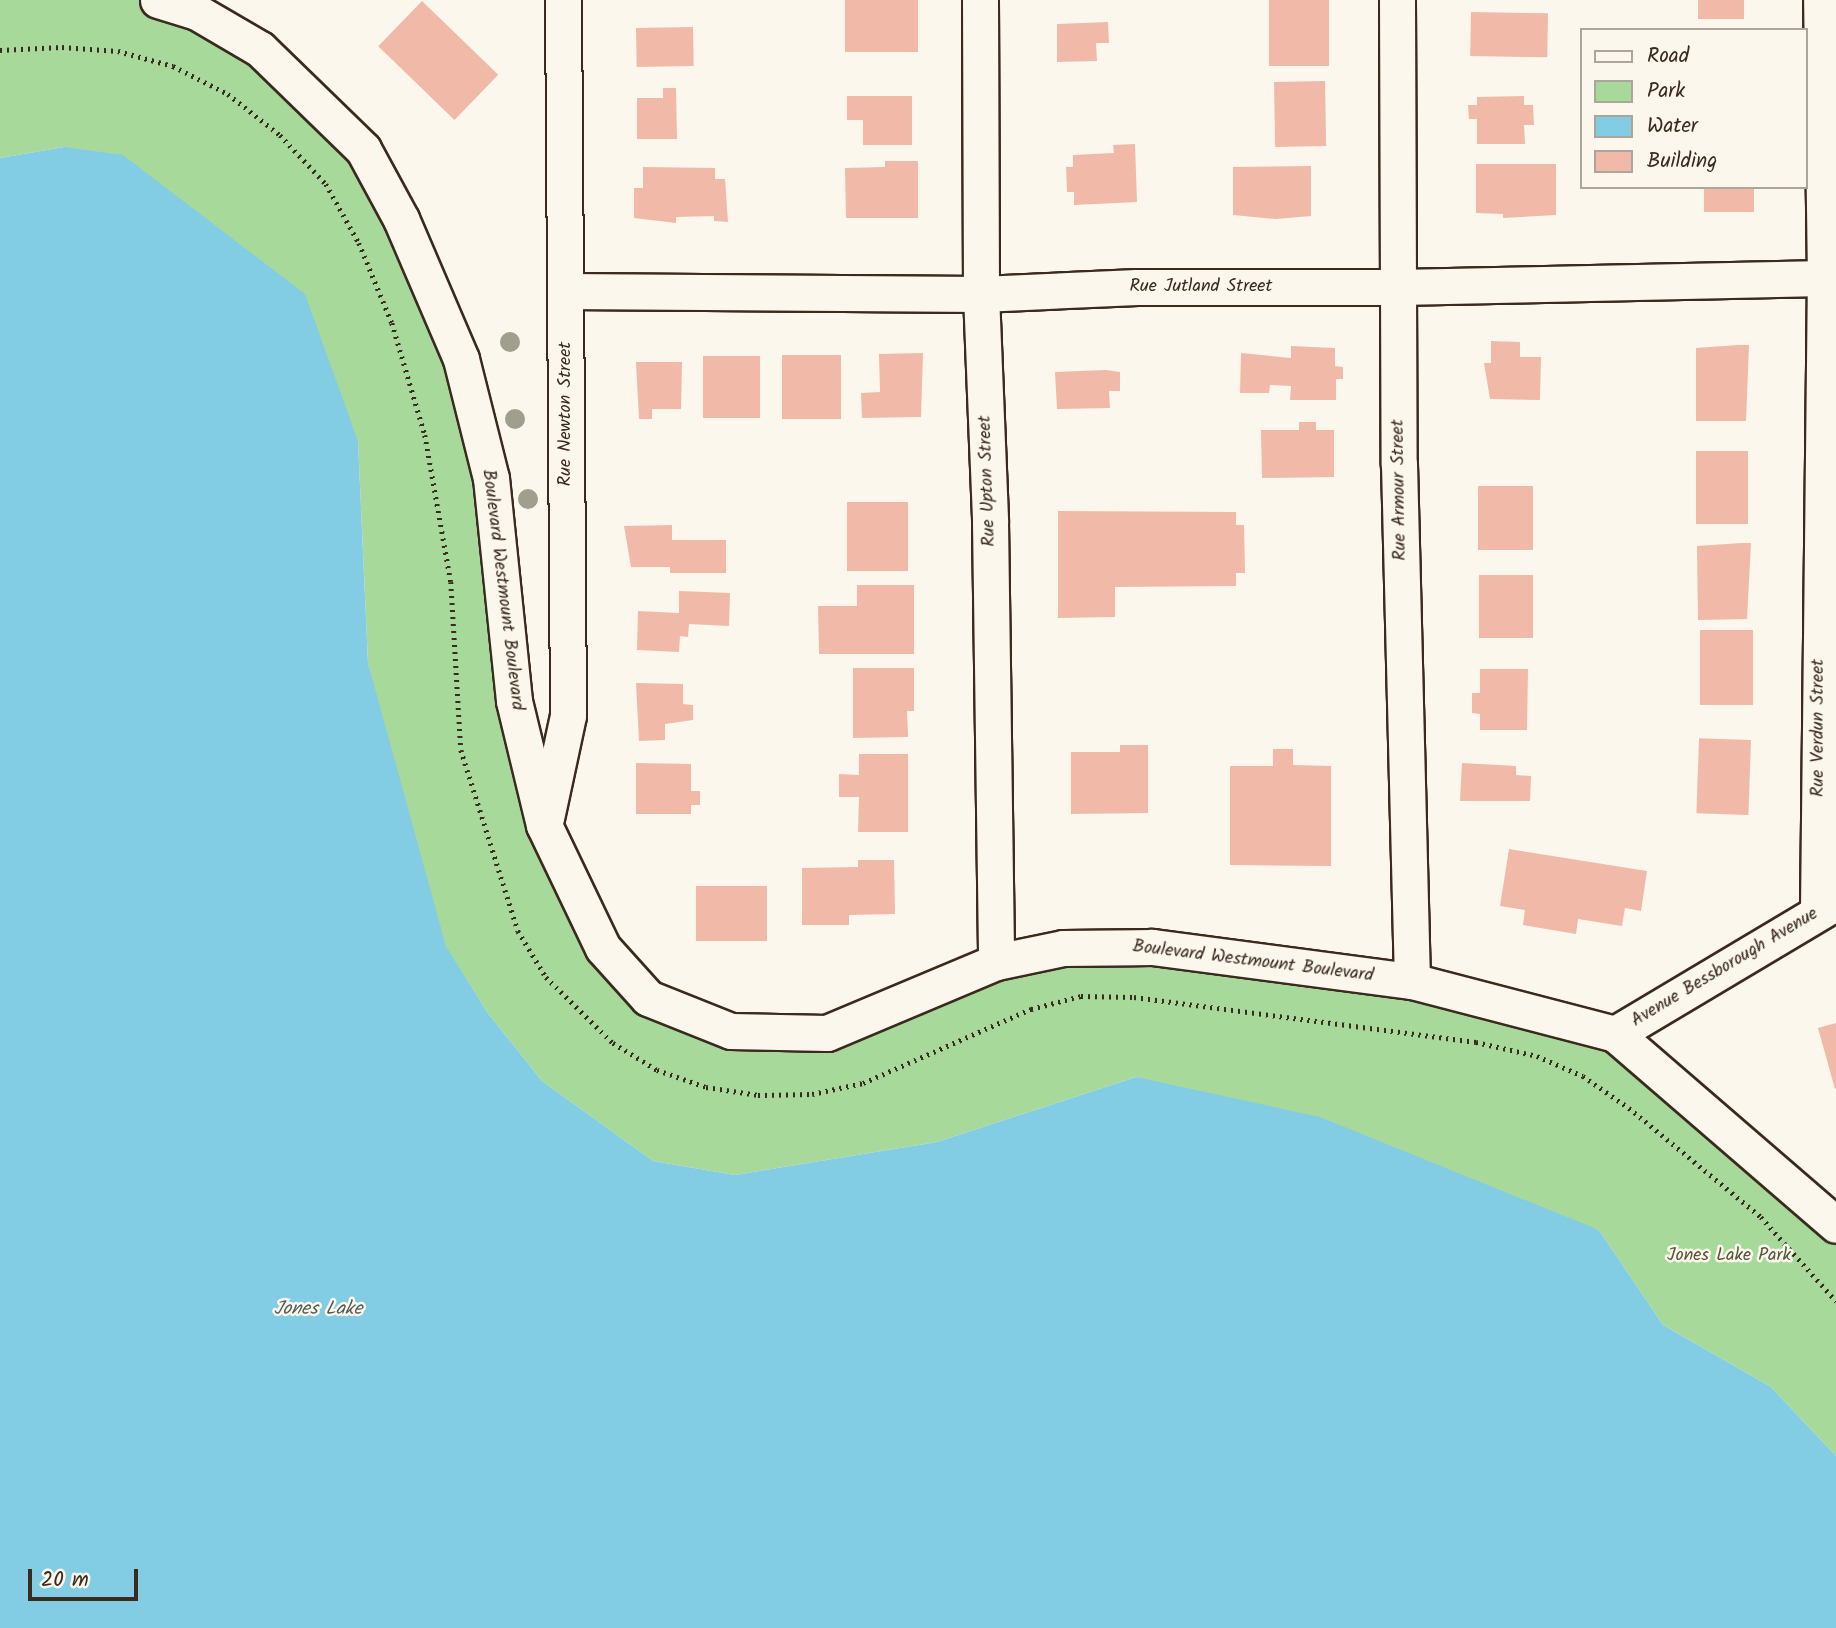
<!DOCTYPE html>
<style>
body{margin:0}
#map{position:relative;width:1836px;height:1628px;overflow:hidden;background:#fbf7ec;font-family:Kalam,sans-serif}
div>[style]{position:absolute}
.green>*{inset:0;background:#a7d99b}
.water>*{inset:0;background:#83cde4}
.building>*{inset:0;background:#f1b9a7;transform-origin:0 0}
.path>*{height:4.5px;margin-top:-2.25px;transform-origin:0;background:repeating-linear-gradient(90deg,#3b2a1e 0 2px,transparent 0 7px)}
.roads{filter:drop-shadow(2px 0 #3b2a1e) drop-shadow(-2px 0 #3b2a1e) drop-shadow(0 2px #3b2a1e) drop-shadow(0 -2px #3b2a1e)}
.street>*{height:35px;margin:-17.5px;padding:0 17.5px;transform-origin:17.5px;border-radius:17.5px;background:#fbf7ec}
.trees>*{width:20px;height:20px;margin:-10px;border-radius:50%;background:#a09e8c}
span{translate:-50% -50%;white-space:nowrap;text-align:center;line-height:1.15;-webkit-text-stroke:5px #fbf7ec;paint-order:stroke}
.street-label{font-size:18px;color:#3b2a1e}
.park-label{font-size:18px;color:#56563d}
.water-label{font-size:19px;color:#515b59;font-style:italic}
.legend{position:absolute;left:1580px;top:28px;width:228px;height:161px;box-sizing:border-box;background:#fbf7ec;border:2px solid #aea59a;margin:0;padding:9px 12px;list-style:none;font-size:21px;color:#3b2a1e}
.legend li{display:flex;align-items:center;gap:14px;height:35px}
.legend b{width:35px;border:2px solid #aea59a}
.scale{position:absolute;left:28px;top:1569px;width:110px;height:32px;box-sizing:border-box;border:4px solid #3b2a1e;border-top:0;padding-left:9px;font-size:21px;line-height:24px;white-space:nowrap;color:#3b2a1e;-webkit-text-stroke:5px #fbf7ec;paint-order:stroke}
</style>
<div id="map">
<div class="green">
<div style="clip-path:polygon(0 0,158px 0,195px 11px,363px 149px,461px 359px,544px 825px,648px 998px,827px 1033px,996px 962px,1152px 947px,1615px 1034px,1836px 1225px,1836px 1456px,1771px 1387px,1663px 1325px,1599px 1230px,1136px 1077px,937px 1142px,735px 1175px,653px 1161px,542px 1081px,487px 1012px,446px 947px,388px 745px,368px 663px,358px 441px,64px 147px,0 158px)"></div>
</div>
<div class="water">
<div style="clip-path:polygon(64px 147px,123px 155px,305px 294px,358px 441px,368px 663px,446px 946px,487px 1012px,542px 1081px,653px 1161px,735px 1175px,937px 1142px,1136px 1077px,1320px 1117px,1599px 1230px,1663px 1325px,1771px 1387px,1836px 1456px,1836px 1628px,0 1628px,0 158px)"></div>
</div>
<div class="building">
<div style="left:845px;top:0;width:73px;height:52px"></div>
<div style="left:1269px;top:0;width:60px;height:66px"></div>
<div style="left:1698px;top:0;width:46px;height:19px"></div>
<div style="left:422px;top:1px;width:106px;height:63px;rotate:44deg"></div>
<div style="left:1471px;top:12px;width:77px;height:44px;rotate:1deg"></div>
<div style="clip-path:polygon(1108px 22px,1109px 43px,1096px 43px,1097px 61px,1057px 62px,1057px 24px)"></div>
<div style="left:693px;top:27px;width:39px;height:57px;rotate:89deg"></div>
<div style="left:1325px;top:81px;width:65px;height:51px;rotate:89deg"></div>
<div style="clip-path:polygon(663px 88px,676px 88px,677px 139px,637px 139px,637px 98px,663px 98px)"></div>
<div style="clip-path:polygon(847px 96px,912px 96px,912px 145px,863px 145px,863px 120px,847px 120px)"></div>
<div style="clip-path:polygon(1524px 96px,1524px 105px,1533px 105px,1534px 125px,1524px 125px,1525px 144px,1477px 144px,1477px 119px,1469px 119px,1468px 105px,1477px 105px,1477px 97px)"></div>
<div style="clip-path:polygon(1135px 144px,1137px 202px,1074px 205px,1074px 192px,1067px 192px,1066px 167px,1073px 167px,1073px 155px,1114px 153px,1113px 145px)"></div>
<div style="clip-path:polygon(885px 161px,918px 161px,918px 218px,846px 218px,845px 168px,885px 167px)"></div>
<div style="clip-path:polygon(1476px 164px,1556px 164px,1556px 215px,1503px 218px,1503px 214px,1476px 213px)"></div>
<div style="clip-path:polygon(1311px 166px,1311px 216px,1276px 219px,1233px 215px,1233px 167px)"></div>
<div style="clip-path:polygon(643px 167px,715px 168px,715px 179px,725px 179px,728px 222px,714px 221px,714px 216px,676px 217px,676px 223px,634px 218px,634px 188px,643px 188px)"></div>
<div style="left:1704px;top:187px;width:50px;height:25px"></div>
<div style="clip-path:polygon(1491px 341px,1520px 342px,1520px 357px,1541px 357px,1540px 400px,1490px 399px,1484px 363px,1491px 363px)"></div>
<div style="clip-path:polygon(1738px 345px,1749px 345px,1746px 421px,1696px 421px,1696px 348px)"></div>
<div style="clip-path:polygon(1291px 346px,1335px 348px,1335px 366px,1343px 367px,1343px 379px,1336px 379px,1336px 400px,1290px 400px,1291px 386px,1270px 385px,1269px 393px,1240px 393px,1241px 353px,1291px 358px)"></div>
<div style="clip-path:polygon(923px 353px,921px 417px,862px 418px,861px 393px,880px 392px,879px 354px)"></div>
<div style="left:782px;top:355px;width:59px;height:64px"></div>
<div style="left:703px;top:356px;width:57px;height:62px"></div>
<div style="clip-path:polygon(636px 362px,682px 362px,681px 409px,652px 409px,652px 419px,639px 419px)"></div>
<div style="clip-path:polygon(1106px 370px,1120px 372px,1120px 391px,1109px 391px,1110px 408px,1057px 409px,1055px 372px)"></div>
<div style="clip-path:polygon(1299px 422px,1316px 422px,1316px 430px,1334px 430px,1334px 477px,1262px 478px,1261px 430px,1299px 430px)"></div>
<div style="left:1696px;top:451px;width:52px;height:73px"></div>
<div style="left:1533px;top:486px;width:64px;height:55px;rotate:90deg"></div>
<div style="left:847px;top:502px;width:61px;height:69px"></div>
<div style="clip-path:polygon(1058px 511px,1236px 512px,1236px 525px,1244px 525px,1245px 573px,1236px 573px,1236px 586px,1115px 587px,1115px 617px,1058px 618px)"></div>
<div style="clip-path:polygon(672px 525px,672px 540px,726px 540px,726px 573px,670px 573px,670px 567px,631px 567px,624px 526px)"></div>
<div style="clip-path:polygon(1741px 543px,1751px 543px,1747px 619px,1698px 620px,1697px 546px)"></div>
<div style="left:1479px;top:575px;width:54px;height:63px"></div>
<div style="clip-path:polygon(857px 585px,914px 585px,914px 654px,819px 654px,818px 606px,857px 606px)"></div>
<div style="clip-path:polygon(679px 591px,730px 593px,729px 626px,689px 624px,688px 637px,680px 636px,679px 652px,637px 650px,638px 611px,679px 613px)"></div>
<div style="left:1753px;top:630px;width:75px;height:53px;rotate:90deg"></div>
<div style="clip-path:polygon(853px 668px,914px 668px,914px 711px,907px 711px,908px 737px,853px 738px)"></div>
<div style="clip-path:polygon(1480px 669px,1528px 669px,1527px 730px,1480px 730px,1480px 714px,1472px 713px,1472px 693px,1480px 693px)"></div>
<div style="clip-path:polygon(636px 683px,683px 684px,683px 704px,693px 705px,693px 720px,665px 724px,665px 740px,639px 741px)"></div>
<div style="left:1751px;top:740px;width:75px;height:52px;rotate:92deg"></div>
<div style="clip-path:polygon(1120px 745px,1148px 745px,1148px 813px,1071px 814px,1071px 752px,1120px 752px)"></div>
<div style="clip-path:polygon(1273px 749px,1293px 749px,1293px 765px,1331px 766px,1331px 866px,1230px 865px,1230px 766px,1273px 766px)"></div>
<div style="clip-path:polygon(859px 754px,908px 754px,908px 832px,858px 832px,859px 797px,839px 797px,839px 774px,859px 775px)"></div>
<div style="clip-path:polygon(636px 763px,691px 764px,691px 791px,700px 791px,700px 805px,691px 805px,691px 814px,636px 814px)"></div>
<div style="clip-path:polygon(1462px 763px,1516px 766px,1516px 775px,1531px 776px,1530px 801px,1460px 801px)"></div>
<div style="clip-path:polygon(1509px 849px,1647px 871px,1641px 911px,1625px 908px,1622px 926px,1578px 919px,1576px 934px,1523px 925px,1525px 910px,1500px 906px)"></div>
<div style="clip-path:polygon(858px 860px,894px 860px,895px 914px,849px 915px,849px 925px,802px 925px,802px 868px,858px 867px)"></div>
<div style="left:696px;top:886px;width:71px;height:55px"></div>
<div style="clip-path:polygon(1836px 1023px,1836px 1088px,1835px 1089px,1818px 1028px)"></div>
</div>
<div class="path">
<div style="left:0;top:50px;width:62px;rotate:-2.8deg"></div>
<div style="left:62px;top:47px;width:56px;rotate:4.1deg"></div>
<div style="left:118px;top:51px;width:57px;rotate:15.3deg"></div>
<div style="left:173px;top:66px;width:62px;rotate:27deg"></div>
<div style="left:228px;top:94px;width:66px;rotate:38.3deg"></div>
<div style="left:280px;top:135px;width:67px;rotate:46.8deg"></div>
<div style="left:326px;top:184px;width:68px;rotate:60.8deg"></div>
<div style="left:359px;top:243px;width:87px;rotate:67.6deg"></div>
<div style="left:392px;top:323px;width:117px;rotate:73.6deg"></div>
<div style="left:425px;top:435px;width:149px;rotate:80deg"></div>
<div style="left:451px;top:582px;width:168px;rotate:86.6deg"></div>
<div style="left:461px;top:750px;width:190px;rotate:72.5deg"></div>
<div style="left:518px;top:931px;width:54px;rotate:58.7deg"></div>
<div style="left:546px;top:977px;width:94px;rotate:44.6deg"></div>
<div style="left:613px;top:1043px;width:52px;rotate:31.5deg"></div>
<div style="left:657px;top:1070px;width:52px;rotate:19.1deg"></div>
<div style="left:706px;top:1087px;width:53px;rotate:8.7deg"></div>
<div style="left:758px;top:1095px;width:54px;rotate:-1.1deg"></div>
<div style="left:812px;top:1094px;width:52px;rotate:-12.2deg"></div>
<div style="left:863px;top:1083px;width:184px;rotate:-23.8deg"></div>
<div style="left:1031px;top:1009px;width:52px;rotate:-14.6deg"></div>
<div style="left:1081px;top:996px;width:53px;rotate:1.1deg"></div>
<div style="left:1134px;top:997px;width:345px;rotate:7.5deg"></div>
<div style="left:1476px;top:1042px;width:63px;rotate:12.9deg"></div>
<div style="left:1537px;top:1056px;width:50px;rotate:23.5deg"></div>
<div style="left:1583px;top:1076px;width:56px;rotate:34.8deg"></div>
<div style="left:1629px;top:1108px;width:171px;rotate:39.5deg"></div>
<div style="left:1761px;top:1217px;width:113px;rotate:48.2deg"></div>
</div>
<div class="roads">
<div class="street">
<div style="left:158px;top:0;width:39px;rotate:17deg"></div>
<div style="left:195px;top:11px;width:75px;rotate:30.3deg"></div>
<div style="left:260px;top:49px;width:144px;rotate:44.2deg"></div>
<div style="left:363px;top:149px;width:80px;rotate:61.5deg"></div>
<div style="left:401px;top:219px;width:152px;rotate:66.8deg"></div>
<div style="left:461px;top:359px;width:123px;rotate:75.9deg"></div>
<div style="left:491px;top:478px;width:224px;rotate:84.1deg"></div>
<div style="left:514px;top:701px;width:128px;rotate:76.4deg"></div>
<div style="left:544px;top:825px;width:136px;rotate:64.4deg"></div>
<div style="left:603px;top:948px;width:67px;rotate:48deg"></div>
<div style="left:648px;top:998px;width:89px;rotate:21.7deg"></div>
<div style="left:731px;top:1031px;width:96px;rotate:1.2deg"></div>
<div style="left:827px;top:1033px;width:183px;rotate:-22.8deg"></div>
<div style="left:996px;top:962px;width:68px;rotate:-11.8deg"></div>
<div style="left:1063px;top:948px;width:89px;rotate:-0.6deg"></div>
<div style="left:1152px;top:947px;width:262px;rotate:7.5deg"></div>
<div style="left:1412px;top:981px;width:210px;rotate:14.6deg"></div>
<div style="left:1615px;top:1034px;width:292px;rotate:40.8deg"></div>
<div style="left:980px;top:0;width:294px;rotate:89.8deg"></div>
<div style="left:981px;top:294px;width:228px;rotate:87.7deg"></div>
<div style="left:990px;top:522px;width:440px;rotate:89.2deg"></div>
<div style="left:1397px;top:0;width:464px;rotate:89.8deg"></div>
<div style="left:1399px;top:464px;width:517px;rotate:88.56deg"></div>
<div style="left:565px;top:291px;width:416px;rotate:0.4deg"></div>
<div style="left:981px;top:294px;width:156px;rotate:-2.6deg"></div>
<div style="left:1137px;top:287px;width:261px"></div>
<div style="left:1398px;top:287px;width:438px;rotate:-1.2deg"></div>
<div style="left:546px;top:818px;width:105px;rotate:-77.9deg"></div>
<div style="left:568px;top:715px;width:715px;rotate:-90.4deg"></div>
<div style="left:1818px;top:910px;width:632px;rotate:-89.37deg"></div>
<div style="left:1825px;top:278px;width:278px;rotate:-90.8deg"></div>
<div style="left:1615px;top:1034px;width:257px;rotate:-30.8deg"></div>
</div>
</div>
<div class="trees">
<div style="left:510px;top:342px"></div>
<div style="left:515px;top:419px"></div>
<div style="left:528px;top:499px"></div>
</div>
<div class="street-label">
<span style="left:1201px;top:287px">Rue Jutland Street</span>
<span style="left:566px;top:414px;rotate:-90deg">Rue Newton Street</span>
<span style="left:988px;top:481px;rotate:-92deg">Rue Upton Street</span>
<span style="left:1400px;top:490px;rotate:-91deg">Rue Armour Street</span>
<span style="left:502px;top:590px;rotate:83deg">Boulevard Westmount Boulevard</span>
<span style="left:1819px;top:728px;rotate:-90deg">Rue Verdun Street</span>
<span style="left:1253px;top:962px;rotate:7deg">Boulevard Westmount Boulevard</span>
<span style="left:1725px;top:968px;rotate:-31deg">Avenue Bessborough Avenue</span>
</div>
<div class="park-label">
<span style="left:1729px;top:1256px">Jones Lake Park</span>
</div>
<div class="water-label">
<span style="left:318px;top:1310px">Jones Lake</span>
</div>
<ul class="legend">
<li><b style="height:9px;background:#fbf7ec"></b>Road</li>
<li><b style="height:19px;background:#a7d99b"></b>Park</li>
<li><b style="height:19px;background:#83cde4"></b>Water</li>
<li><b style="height:19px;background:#f1b9a7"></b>Building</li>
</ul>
<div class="scale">20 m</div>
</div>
